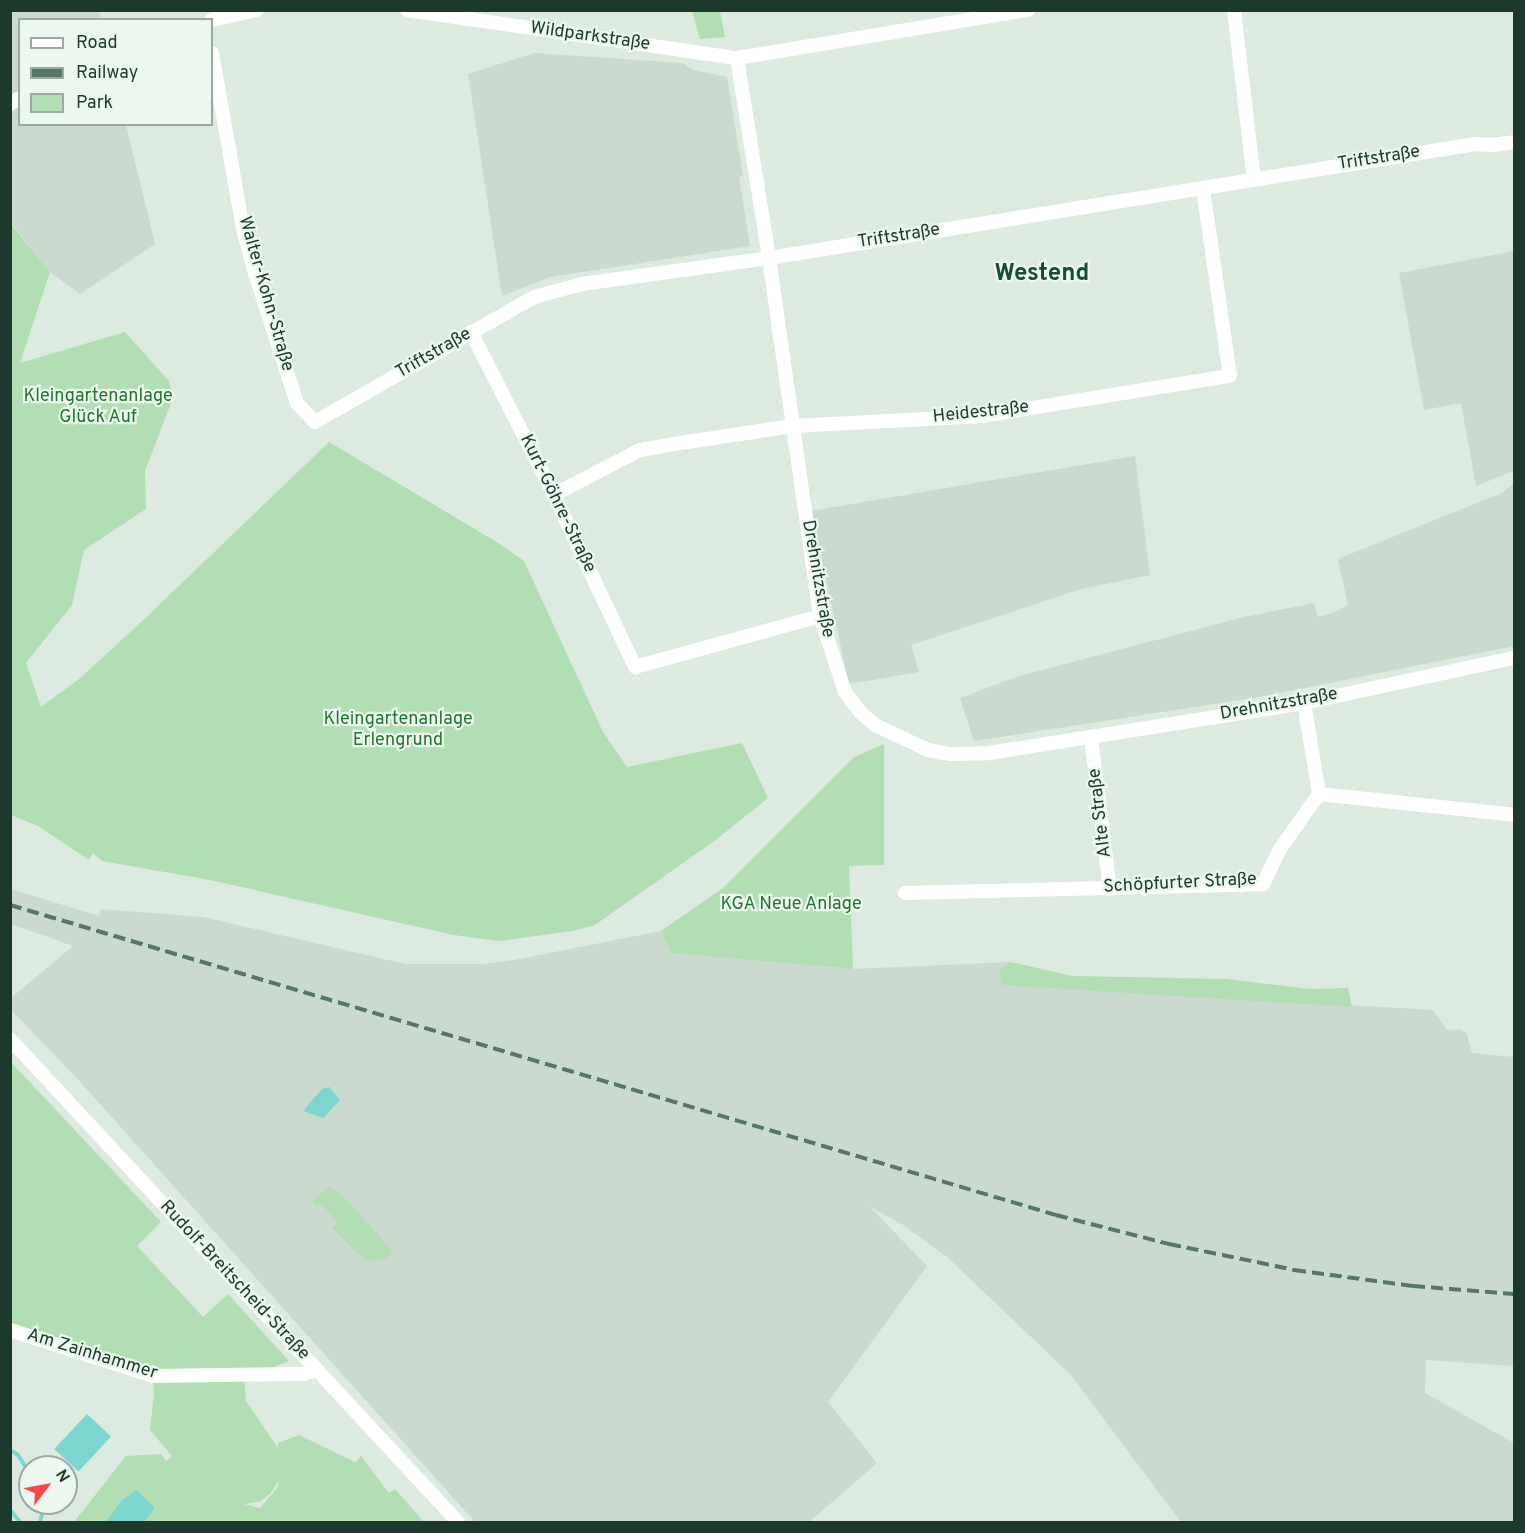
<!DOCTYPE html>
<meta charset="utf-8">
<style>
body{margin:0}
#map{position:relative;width:1525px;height:1533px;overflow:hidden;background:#dceae0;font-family:Overpass,sans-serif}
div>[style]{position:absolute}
.built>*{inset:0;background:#cadacf}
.green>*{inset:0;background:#b2deb3}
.water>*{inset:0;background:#7cd6cf;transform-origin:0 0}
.stream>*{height:4px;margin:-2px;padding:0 2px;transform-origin:2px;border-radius:2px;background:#7cd6cf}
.street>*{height:14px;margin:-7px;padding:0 7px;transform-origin:7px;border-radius:7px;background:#fff}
.rail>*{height:4px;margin-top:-2px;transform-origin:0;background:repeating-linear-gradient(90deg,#567766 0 12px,transparent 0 18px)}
span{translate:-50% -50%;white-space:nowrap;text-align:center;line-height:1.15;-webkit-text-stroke:4.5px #ecf7ef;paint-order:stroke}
.street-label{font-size:18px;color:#1c3a2b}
.park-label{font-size:18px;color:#23752f}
.district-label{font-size:24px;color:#174e33;font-weight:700}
.frame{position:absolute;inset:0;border:12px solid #1c3a2b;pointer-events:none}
.legend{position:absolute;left:18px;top:18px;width:195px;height:108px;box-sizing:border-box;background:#ecf7ef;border:2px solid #99aba1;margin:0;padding:8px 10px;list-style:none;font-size:18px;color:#1c3a2b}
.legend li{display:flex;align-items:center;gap:12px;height:30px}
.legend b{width:30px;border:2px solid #99aba1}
.north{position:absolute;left:18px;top:1455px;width:60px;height:60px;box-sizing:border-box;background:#ecf7ef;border:2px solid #99aba1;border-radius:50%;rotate:58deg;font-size:16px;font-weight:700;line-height:24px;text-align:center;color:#1c3a2b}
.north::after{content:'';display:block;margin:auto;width:21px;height:27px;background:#ff4645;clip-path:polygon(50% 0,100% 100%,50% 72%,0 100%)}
</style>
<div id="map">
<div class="built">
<div style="clip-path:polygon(11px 11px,99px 11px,101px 19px,20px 20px,20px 124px,126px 125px,155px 244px,80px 294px,50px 272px,11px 223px)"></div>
<div style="clip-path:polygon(534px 53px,683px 63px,693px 70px,727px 77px,743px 176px,739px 177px,750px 246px,550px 277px,502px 296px,468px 74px)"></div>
<div style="clip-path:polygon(1514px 251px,1514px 471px,1476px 486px,1461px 403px,1424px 410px,1399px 273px)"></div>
<div style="clip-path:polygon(1135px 456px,1150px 575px,1081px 589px,911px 645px,919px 672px,849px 684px,811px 511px)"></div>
<div style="clip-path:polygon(1514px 483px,1514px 646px,1260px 697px,974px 741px,960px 698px,1019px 676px,1244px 617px,1314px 603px,1318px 617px,1333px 613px,1348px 605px,1338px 559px,1502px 493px)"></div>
<div style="clip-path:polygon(11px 889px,99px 916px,100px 909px,203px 917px,405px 964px,484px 964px,514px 960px,661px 931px,671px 953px,853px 969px,1010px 962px,1000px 970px,1002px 985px,1433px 1010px,1447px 1030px,1461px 1029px,1467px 1034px,1472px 1053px,1514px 1057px,1514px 1366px,1426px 1360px,1425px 1393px,1514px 1443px,1514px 1522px,1181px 1522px,1071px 1375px,946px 1256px,903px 1225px,869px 1206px,927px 1266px,828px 1402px,877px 1463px,809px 1522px,475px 1522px,74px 1075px,11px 1010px,11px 998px,73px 946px,11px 924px)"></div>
</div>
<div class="green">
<div style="clip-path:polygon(692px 11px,720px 11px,725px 37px,700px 39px)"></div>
<div style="clip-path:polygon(10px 223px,50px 272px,20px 363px,125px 332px,169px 381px,173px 398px,145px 471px,146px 509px,84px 550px,72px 605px,26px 663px,41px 707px,79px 679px,137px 626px,329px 442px,500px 544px,524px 561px,603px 732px,627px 767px,742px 743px,768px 798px,717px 839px,595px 925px,573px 931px,498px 941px,454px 935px,210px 880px,102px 861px,93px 853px,89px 860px,38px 826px,11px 815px)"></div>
<div style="clip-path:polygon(884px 744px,884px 865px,849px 866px,853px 969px,671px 953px,661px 931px,723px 888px,854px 757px)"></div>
<div style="clip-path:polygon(1010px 962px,1072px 976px,1226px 979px,1310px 989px,1348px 988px,1352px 1007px,1002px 985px,999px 970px)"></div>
<div style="clip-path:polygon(10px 1061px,161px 1222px,137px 1246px,203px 1317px,228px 1294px,289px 1361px,267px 1370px,153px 1375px,11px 1329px)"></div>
<div style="clip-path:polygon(329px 1186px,345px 1198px,390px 1248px,392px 1253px,385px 1259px,366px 1261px,332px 1228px,338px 1222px,322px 1205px,315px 1205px,312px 1201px)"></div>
<div style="clip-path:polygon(evenodd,244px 1378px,246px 1401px,278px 1448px,278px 1443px,299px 1435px,355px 1462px,361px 1456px,389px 1493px,395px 1489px,424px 1522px,74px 1522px,126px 1456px,161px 1454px,166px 1461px,172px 1456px,150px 1430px,154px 1393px,153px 1380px,244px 1378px,279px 1480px,278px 1487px,260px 1508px,244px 1504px,261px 1501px,271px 1493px,279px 1480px)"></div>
</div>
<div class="water">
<div style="clip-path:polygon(329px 1087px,340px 1100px,323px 1118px,303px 1111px,322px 1089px)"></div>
<div style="left:87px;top:1414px;width:33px;height:48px;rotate:43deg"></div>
<div style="clip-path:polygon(136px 1490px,155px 1508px,144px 1522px,106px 1522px,122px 1500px)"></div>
</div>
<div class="stream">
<div style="left:10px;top:1450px;width:9px;rotate:32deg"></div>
<div style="left:18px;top:1455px;width:22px;rotate:58deg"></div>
<div style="left:10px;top:1510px;width:16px;rotate:50deg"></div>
<div style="left:40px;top:1522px;width:20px;rotate:-75deg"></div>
</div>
<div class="street">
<div style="left:407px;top:10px;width:333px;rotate:8.3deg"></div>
<div style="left:737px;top:58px;width:295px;rotate:-9.4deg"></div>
<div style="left:1234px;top:10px;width:171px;rotate:83.3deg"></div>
<div style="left:211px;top:20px;width:47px;rotate:-12.3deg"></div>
<div style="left:212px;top:53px;width:179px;rotate:80deg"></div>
<div style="left:243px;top:229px;width:46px;rotate:74.7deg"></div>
<div style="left:255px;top:273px;width:137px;rotate:72.1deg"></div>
<div style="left:297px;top:403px;width:26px;rotate:47deg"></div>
<div style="left:315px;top:422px;width:252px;rotate:-29.7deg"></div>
<div style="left:534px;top:297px;width:50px;rotate:-15.2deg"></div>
<div style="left:582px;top:284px;width:189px;rotate:-7.9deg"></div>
<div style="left:769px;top:258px;width:716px;rotate:-9.16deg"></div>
<div style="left:1476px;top:144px;width:17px;rotate:3deg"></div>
<div style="left:1493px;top:145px;width:21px;rotate:-8deg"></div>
<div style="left:737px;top:58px;width:203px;rotate:80.9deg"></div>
<div style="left:769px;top:258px;width:362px;rotate:81.9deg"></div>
<div style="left:820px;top:616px;width:80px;rotate:71.8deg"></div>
<div style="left:845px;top:692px;width:26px;rotate:53deg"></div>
<div style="left:861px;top:713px;width:18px;rotate:41deg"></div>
<div style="left:875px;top:725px;width:59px;rotate:25.3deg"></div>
<div style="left:928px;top:750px;width:22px;rotate:10deg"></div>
<div style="left:950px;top:754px;width:39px;rotate:-1deg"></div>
<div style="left:989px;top:753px;width:319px;rotate:-9deg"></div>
<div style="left:1304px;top:703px;width:215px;rotate:-12.1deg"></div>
<div style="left:10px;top:104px;width:12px;rotate:-31deg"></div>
<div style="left:471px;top:332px;width:176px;rotate:63deg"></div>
<div style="left:551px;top:489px;width:197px;rotate:64.7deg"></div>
<div style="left:635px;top:667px;width:192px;rotate:-15.4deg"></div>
<div style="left:553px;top:495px;width:98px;rotate:-27.3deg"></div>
<div style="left:640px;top:450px;width:27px;rotate:-10deg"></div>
<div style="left:667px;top:445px;width:127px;rotate:-8.6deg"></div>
<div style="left:793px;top:426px;width:189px;rotate:-3deg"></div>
<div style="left:982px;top:416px;width:251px;rotate:-9.2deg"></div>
<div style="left:1230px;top:376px;width:190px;rotate:-98.2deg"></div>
<div style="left:1304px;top:703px;width:92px;rotate:80.6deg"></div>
<div style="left:1091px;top:737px;width:153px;rotate:82.9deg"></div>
<div style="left:905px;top:893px;width:358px;rotate:-1.4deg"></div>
<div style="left:1263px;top:884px;width:39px;rotate:-64deg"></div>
<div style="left:1280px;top:849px;width:67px;rotate:-54.7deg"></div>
<div style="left:1319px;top:794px;width:196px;rotate:6.1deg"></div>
<div style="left:10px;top:1039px;width:659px;rotate:47.15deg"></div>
<div style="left:10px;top:1330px;width:150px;rotate:17.8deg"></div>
<div style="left:153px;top:1376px;width:151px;rotate:-0.8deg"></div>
<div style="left:304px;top:1374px;width:13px;rotate:-18deg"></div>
</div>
<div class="rail">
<div style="left:10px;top:905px;width:1091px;rotate:16.51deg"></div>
<div style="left:1056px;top:1215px;width:117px;rotate:14.4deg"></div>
<div style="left:1169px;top:1244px;width:128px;rotate:11.7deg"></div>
<div style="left:1294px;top:1270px;width:120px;rotate:7.7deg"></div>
<div style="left:1413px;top:1286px;width:101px;rotate:4.5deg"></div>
</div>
<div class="street-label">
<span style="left:590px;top:37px;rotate:8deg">Wildparkstraße</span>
<span style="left:1379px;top:159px;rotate:-9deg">Triftstraße</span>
<span style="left:899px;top:237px;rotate:-9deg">Triftstraße</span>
<span style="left:265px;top:294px;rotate:74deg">Walter-Kohn-Straße</span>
<span style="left:434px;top:354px;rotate:-30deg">Triftstraße</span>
<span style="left:981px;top:413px;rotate:-6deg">Heidestraße</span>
<span style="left:557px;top:504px;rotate:64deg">Kurt-Göhre-Straße</span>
<span style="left:817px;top:579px;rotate:80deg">Drehnitzstraße</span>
<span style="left:1279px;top:705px;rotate:-10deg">Drehnitzstraße</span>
<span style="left:1101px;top:813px;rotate:-97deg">Alte Straße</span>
<span style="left:1180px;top:884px;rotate:-3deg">Schöpfurter Straße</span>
<span style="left:234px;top:1281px;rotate:47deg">Rudolf-Breitscheid-Straße</span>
<span style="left:92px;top:1355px;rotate:17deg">Am Zainhammer</span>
</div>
<div class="park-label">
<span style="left:98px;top:408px">Kleingartenanlage<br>Glück Auf</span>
<span style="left:398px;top:731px">Kleingartenanlage<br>Erlengrund</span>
<span style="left:791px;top:905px">KGA Neue Anlage</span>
</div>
<div class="district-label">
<span style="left:1042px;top:275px">Westend</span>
</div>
<div class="frame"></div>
<ul class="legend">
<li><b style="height:8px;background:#fff"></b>Road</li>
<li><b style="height:8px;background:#567766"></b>Railway</li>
<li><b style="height:16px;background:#b2deb3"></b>Park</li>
</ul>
<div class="north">N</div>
</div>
